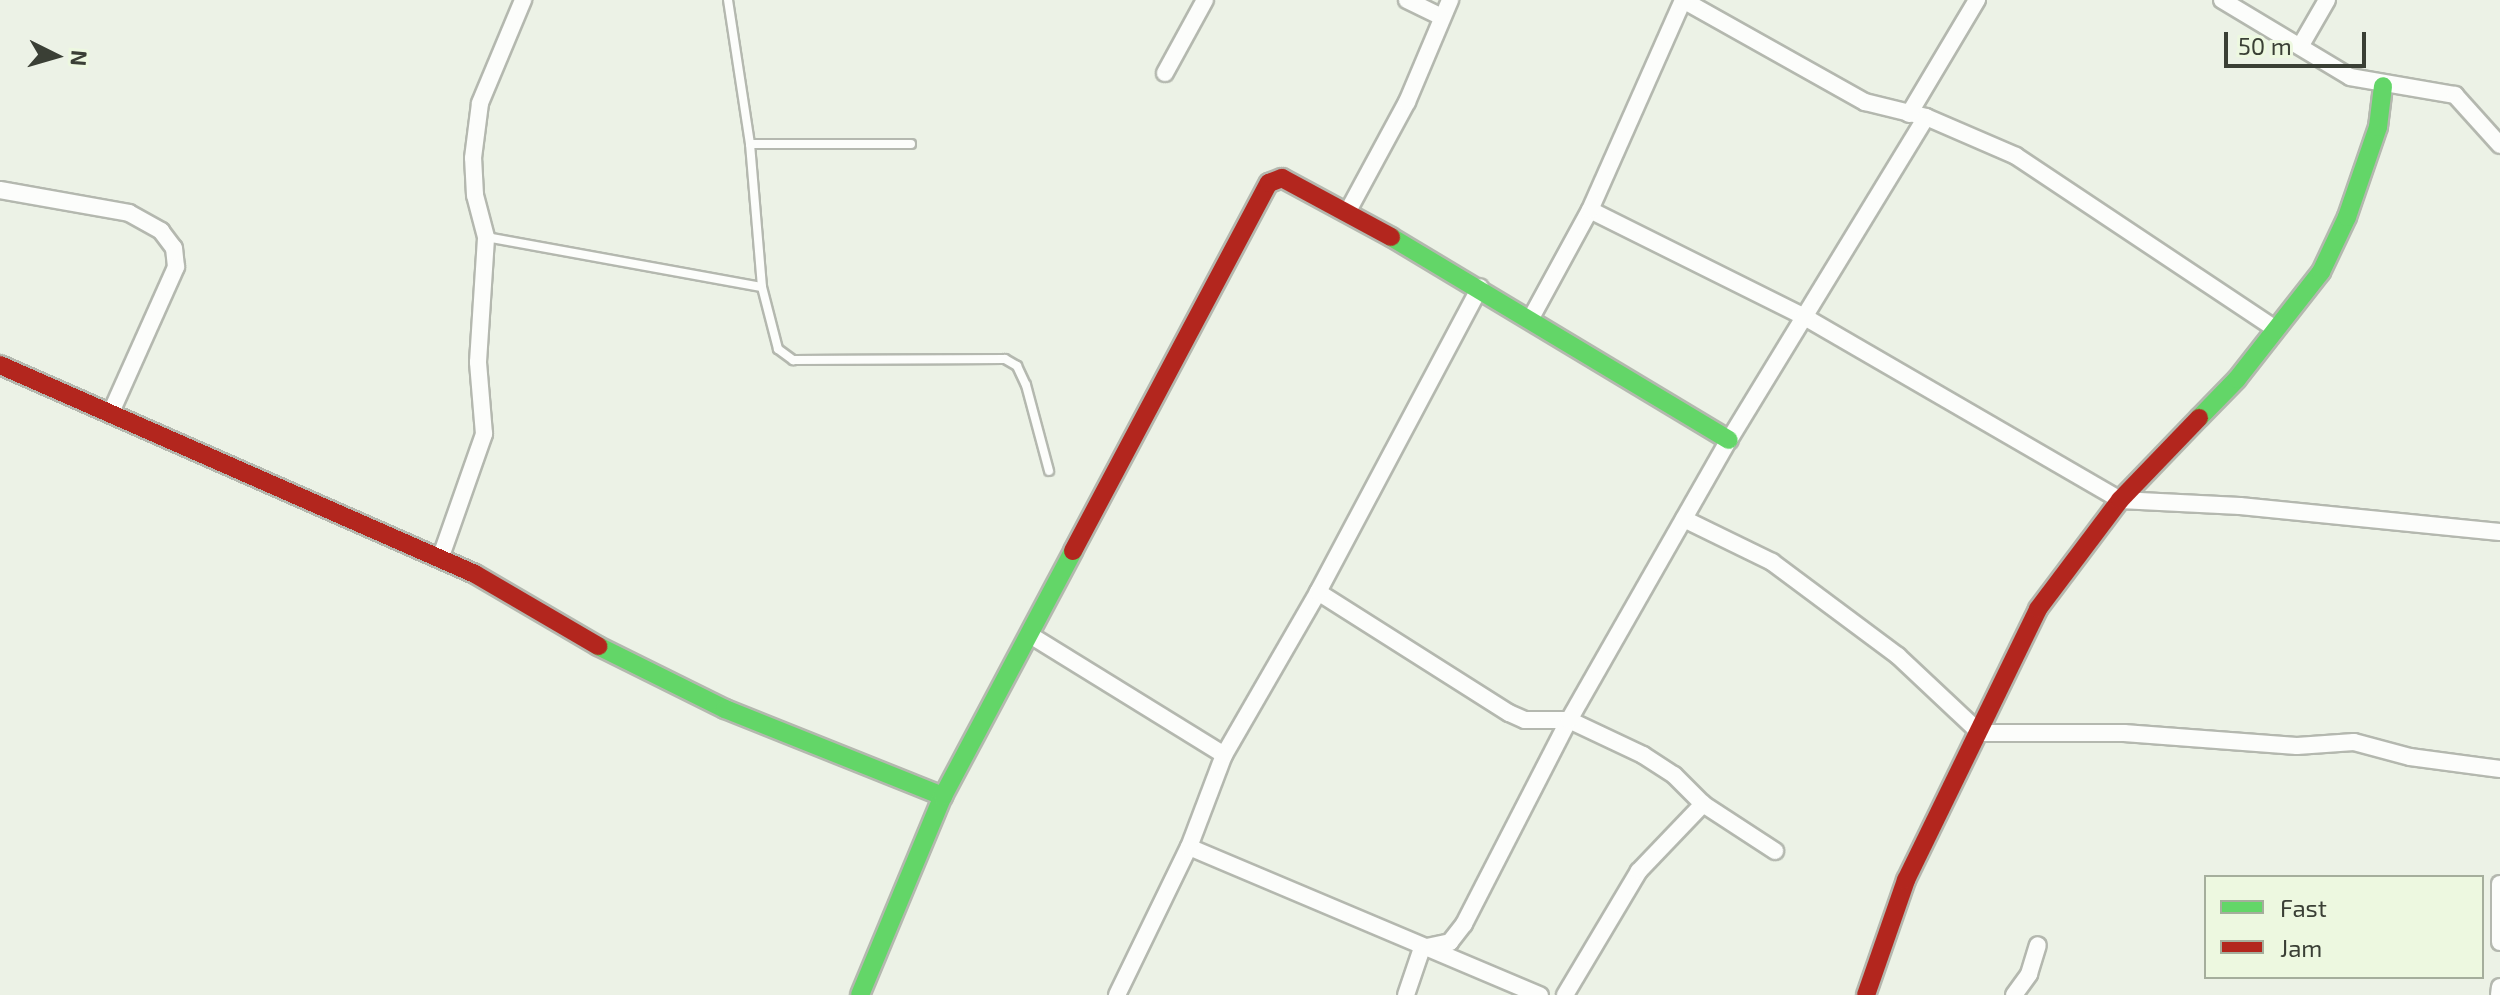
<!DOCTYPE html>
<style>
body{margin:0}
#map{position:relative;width:2500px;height:995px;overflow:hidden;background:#ecf2e6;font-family:"Exo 2",sans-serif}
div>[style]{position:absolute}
.roads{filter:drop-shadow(2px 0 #b4b8af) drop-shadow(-2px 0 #b4b8af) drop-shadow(0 2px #b4b8af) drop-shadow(0 -2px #b4b8af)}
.lane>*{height:8px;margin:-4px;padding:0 4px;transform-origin:4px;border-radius:4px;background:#fcfdfb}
.street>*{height:16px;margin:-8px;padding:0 8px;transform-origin:8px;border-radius:8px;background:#fcfdfb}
.fast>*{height:18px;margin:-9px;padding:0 9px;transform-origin:9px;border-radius:9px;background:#63d668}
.jam>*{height:18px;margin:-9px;padding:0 9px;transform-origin:9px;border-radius:9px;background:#b3261e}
span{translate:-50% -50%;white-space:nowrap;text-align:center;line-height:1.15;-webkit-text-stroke:6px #edf8e0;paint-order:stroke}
.legend{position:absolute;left:2204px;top:875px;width:280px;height:104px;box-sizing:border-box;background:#edf8e0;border:2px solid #a5ae9c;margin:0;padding:10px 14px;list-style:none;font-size:24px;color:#3a3f35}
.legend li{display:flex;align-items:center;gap:16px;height:40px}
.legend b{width:40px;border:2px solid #a5ae9c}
.north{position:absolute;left:16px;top:16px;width:80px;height:80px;-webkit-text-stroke:6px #edf8e0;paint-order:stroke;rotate:95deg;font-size:22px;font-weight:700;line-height:32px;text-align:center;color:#3a3f35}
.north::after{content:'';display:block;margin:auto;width:28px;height:36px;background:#3a3f35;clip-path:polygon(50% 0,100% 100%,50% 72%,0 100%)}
.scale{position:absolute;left:2224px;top:32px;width:142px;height:36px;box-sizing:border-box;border:4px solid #3a3f35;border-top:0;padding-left:10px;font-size:24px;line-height:28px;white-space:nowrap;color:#3a3f35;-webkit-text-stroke:6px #edf8e0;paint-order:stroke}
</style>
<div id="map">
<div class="roads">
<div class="lane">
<div style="left:728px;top:0;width:146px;rotate:81.3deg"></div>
<div style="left:750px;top:144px;width:144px;rotate:85.2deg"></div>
<div style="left:762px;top:287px;width:64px;rotate:75.5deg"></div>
<div style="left:778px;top:349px;width:19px;rotate:36deg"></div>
<div style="left:793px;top:360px;width:212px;rotate:-0.3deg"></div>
<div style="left:1005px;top:359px;width:14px;rotate:30deg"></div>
<div style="left:1017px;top:366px;width:21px;rotate:65deg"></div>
<div style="left:1026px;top:385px;width:89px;rotate:75deg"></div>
<div style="left:750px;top:144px;width:161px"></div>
<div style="left:486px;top:237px;width:280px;rotate:10.3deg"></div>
</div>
<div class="street">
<div style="left:1407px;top:0;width:39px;rotate:26deg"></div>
<div style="left:1683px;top:0;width:209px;rotate:29.3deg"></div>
<div style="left:1865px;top:102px;width:63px;rotate:13.8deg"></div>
<div style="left:1926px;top:117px;width:98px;rotate:23.4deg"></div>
<div style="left:2016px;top:156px;width:310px;rotate:33.7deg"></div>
<div style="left:2222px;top:0;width:149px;rotate:31deg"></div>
<div style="left:2350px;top:77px;width:107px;rotate:9.7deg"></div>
<div style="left:2455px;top:95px;width:67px;rotate:48deg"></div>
<div style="left:2301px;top:45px;width:52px;rotate:-60deg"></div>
<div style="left:1165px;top:73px;width:83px;rotate:-61.3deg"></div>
<div style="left:1909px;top:114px;width:133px;rotate:-59.2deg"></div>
<div style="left:0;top:190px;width:131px;rotate:10.1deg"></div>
<div style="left:129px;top:213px;width:37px;rotate:29deg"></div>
<div style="left:161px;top:231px;width:21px;rotate:53deg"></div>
<div style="left:174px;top:248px;width:19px;rotate:84deg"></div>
<div style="left:176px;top:267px;width:159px;rotate:114.1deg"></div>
<div style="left:1590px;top:210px;width:238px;rotate:26.5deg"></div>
<div style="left:1803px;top:316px;width:367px;rotate:30.1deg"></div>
<div style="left:2120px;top:500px;width:120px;rotate:2.9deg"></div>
<div style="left:2240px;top:506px;width:261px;rotate:5.7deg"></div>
<div style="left:1348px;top:211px;width:124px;rotate:-61.6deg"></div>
<div style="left:1407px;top:102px;width:111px;rotate:-67.1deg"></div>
<div style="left:1531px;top:318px;width:123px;rotate:-61.4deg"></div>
<div style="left:1590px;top:210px;width:230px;rotate:-66.1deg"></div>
<div style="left:1684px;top:519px;width:98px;rotate:26deg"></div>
<div style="left:1772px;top:562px;width:157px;rotate:36.7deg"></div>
<div style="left:1898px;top:656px;width:112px;rotate:43.2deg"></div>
<div style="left:1980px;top:733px;width:144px"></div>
<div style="left:2124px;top:733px;width:173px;rotate:4.3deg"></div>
<div style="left:2297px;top:746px;width:57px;rotate:-4deg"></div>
<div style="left:2354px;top:742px;width:58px;rotate:15deg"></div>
<div style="left:2410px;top:757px;width:91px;rotate:7.6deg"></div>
<div style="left:440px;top:559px;width:133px;rotate:-70.6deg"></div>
<div style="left:484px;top:434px;width:72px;rotate:-94.8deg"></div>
<div style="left:478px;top:362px;width:125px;rotate:-86.3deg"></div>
<div style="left:486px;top:237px;width:43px;rotate:-104.7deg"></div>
<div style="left:475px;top:195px;width:37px;rotate:-93deg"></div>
<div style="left:473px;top:158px;width:55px;rotate:-82.7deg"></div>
<div style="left:480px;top:103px;width:112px;rotate:-67.3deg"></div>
<div style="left:1318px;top:592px;width:226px;rotate:32.4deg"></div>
<div style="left:1509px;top:713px;width:17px;rotate:24deg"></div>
<div style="left:1525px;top:720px;width:44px"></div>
<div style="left:1569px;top:720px;width:82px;rotate:25.3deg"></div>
<div style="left:1643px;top:755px;width:37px;rotate:33deg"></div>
<div style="left:1674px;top:775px;width:41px;rotate:45deg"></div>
<div style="left:1703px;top:804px;width:86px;rotate:33.1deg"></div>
<div style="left:1030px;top:635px;width:228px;rotate:31.7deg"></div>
<div style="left:1189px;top:847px;width:381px;rotate:22.9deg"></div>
<div style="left:2500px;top:884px;width:58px;rotate:90deg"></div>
<div style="left:1117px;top:995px;width:165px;rotate:-64.1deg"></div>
<div style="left:1189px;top:847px;width:98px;rotate:-69.2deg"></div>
<div style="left:1224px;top:755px;width:188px;rotate:-60deg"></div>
<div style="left:1318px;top:592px;width:345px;rotate:-62deg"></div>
<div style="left:1406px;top:995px;width:50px;rotate:-71.2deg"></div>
<div style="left:1422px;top:948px;width:29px;rotate:-12deg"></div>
<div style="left:1450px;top:942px;width:23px;rotate:-52deg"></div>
<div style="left:1464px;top:924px;width:229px;rotate:-62.8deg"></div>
<div style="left:1569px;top:720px;width:322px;rotate:-60.3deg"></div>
<div style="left:1729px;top:440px;width:378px;rotate:-58.6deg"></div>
<div style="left:1565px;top:995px;width:144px;rotate:-59.2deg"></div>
<div style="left:1639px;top:871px;width:93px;rotate:-46.3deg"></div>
<div style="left:2014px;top:995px;width:26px;rotate:-54deg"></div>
<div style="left:2029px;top:974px;width:30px;rotate:-73deg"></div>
<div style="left:2499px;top:995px;width:8px;rotate:-83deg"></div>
</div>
<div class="fast">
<div style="left:1391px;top:237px;width:394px;rotate:31deg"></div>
<div style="left:2199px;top:418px;width:54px;rotate:-45.7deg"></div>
<div style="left:2237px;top:379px;width:136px;rotate:-51.9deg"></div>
<div style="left:2321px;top:272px;width:61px;rotate:-64.7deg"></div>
<div style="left:2347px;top:217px;width:95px;rotate:-71deg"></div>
<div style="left:2378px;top:127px;width:41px;rotate:-83deg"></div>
<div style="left:598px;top:646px;width:142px;rotate:26.4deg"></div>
<div style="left:725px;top:709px;width:235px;rotate:21.8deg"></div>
<div style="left:860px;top:995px;width:216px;rotate:-67.4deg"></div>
<div style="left:943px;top:796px;width:277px;rotate:-62deg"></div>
</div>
<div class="jam">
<div style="left:0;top:365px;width:519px;rotate:23.75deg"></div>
<div style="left:475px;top:574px;width:143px;rotate:30.3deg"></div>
<div style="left:1073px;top:551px;width:417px;rotate:-62deg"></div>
<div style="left:1269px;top:183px;width:14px;rotate:-21deg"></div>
<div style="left:1282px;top:178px;width:124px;rotate:28.4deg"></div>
<div style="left:1866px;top:995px;width:122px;rotate:-70.8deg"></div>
<div style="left:1906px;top:880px;width:301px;rotate:-64deg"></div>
<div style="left:2038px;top:609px;width:136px;rotate:-53deg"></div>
<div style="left:2120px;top:500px;width:114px;rotate:-46.1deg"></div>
</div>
</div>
<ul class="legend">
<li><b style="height:10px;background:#63d668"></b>Fast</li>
<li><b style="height:10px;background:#b3261e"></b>Jam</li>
</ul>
<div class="north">N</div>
<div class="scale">50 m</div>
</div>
